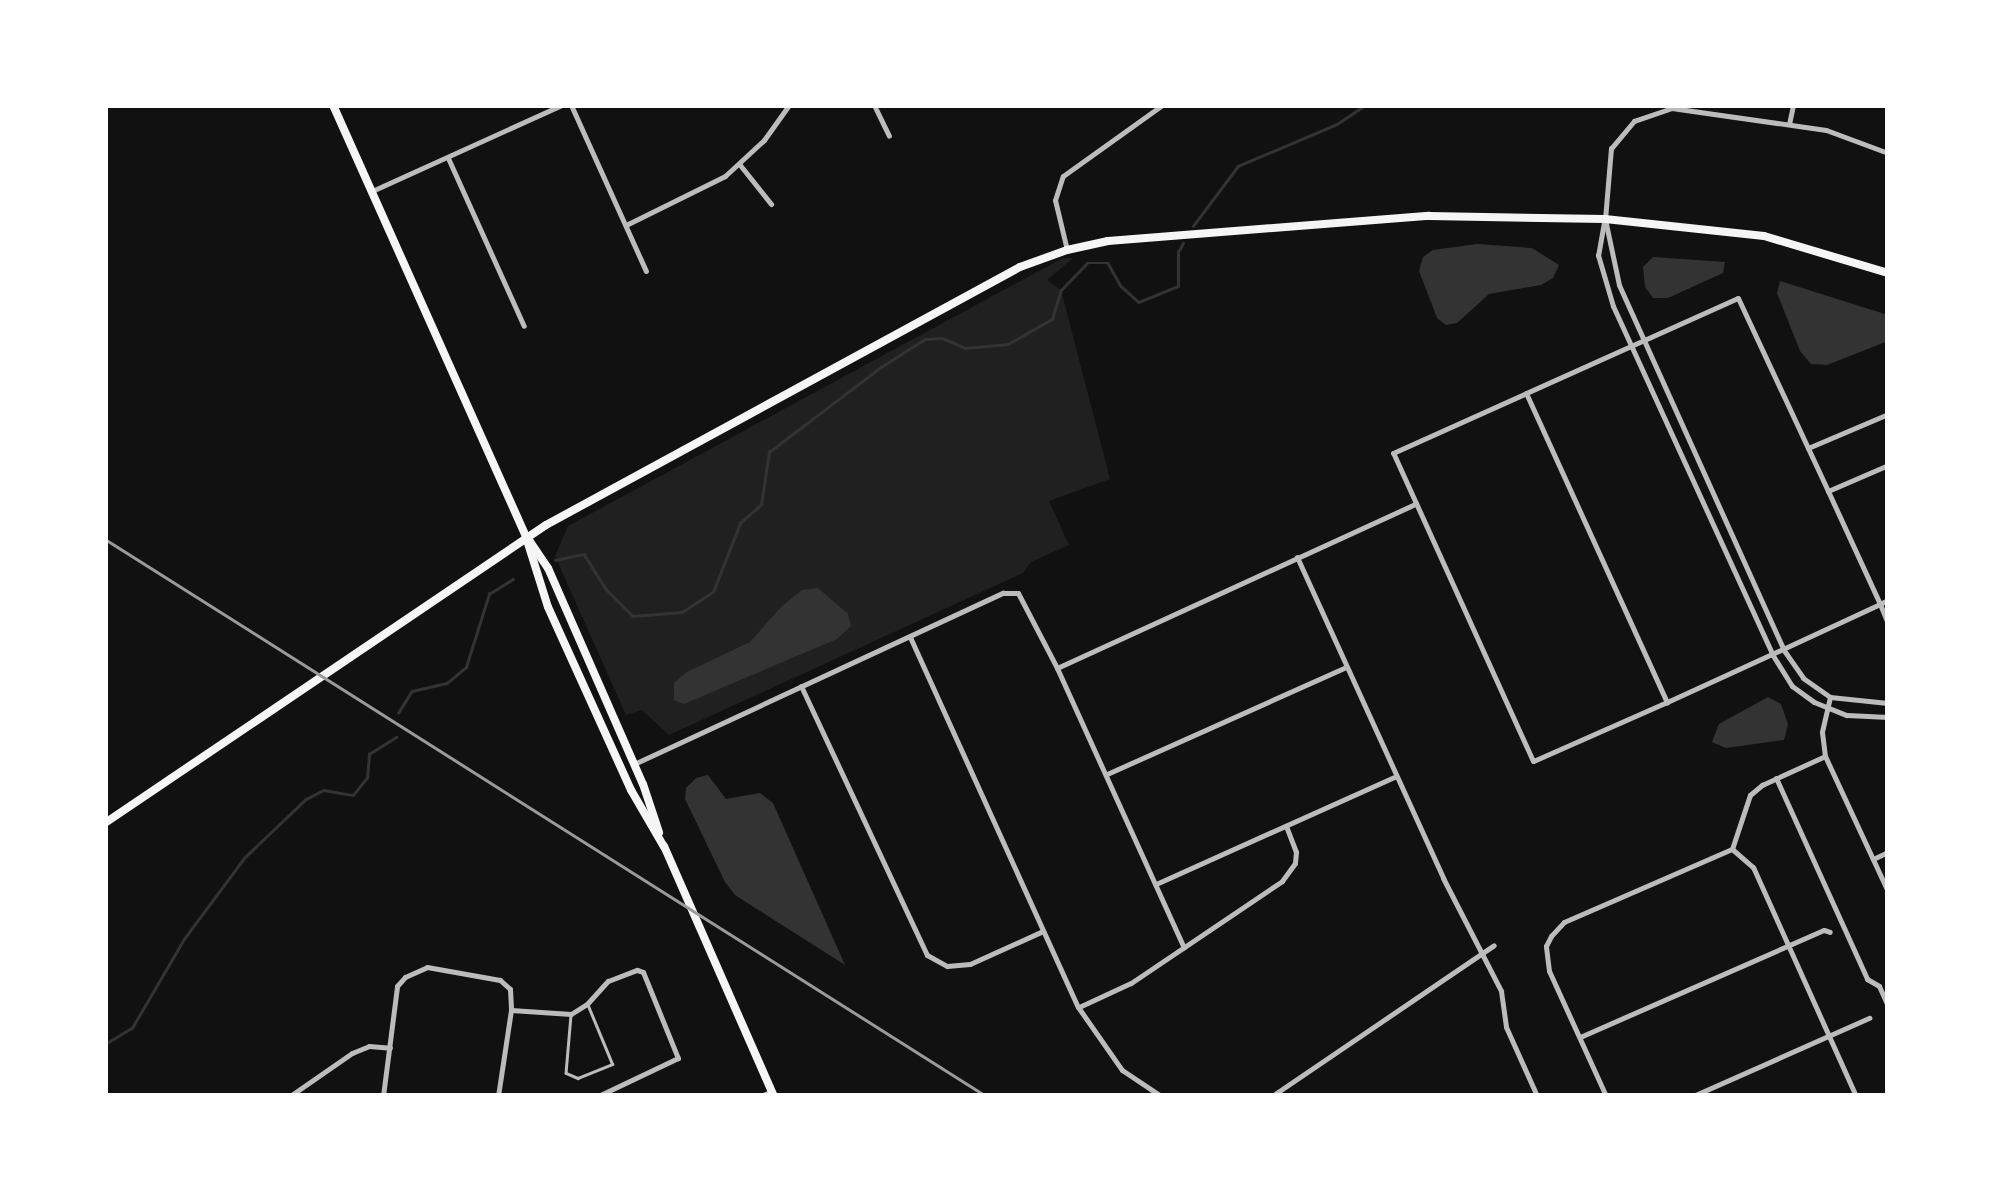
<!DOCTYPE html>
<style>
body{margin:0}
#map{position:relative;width:1993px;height:1201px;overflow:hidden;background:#111;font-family:"Sofia Sans Condensed",sans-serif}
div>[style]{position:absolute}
.green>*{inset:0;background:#202020}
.water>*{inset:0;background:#333}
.stream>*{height:2.5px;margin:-1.25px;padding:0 1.25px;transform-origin:1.25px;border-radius:1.25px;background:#333}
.service>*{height:2.5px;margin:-1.25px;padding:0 1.25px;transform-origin:1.25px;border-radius:1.25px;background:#bcbcbc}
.minor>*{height:5px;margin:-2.5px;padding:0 2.5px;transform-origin:2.5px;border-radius:2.5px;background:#bcbcbc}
.secondary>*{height:8px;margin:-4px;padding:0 4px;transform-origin:4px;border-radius:4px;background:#f5f5f5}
.primary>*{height:8px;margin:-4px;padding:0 4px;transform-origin:4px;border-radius:4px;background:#f5f5f5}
.rail>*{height:2.5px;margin:-1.25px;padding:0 1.25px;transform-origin:1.25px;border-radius:1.25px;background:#9a9a9a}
span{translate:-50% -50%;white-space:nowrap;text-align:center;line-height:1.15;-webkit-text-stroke:8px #fff;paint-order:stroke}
.frame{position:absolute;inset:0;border:108px solid #fff;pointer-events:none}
</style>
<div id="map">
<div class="green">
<div style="clip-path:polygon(1063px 258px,1073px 258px,1047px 280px,1061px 290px,1110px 479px,1049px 501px,1069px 545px,1031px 562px,1023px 573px,669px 735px,642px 710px,626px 715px,555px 556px,568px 526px)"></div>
</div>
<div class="water">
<div style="clip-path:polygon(1477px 244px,1532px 248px,1559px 265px,1553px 278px,1541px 285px,1489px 294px,1457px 323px,1446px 325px,1437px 318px,1419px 271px,1423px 257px,1433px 250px)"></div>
<div style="clip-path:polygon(1653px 257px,1725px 262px,1723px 273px,1668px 298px,1653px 298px,1645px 287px,1643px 267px)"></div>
<div style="clip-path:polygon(1780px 281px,1888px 315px,1888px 341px,1827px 365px,1811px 364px,1800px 351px,1777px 293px)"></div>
<div style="clip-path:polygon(818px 588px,848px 614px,851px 626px,837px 639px,684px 704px,674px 700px,674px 683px,687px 672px,750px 642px,781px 607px,802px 590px)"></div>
<div style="clip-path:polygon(1768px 697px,1781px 704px,1788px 724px,1784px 740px,1726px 748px,1712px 742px,1719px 724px)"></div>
<div style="clip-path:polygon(708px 775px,726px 799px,760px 793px,773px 803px,845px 965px,735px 895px,725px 882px,685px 799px,686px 788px,696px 778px)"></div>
</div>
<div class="stream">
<div style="left:1193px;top:226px;width:75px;rotate:-53.1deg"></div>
<div style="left:1238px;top:166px;width:108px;rotate:-23deg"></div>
<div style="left:1337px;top:124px;width:34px;rotate:-34deg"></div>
<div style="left:555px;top:560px;width:30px;rotate:-12deg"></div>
<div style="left:584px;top:554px;width:41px;rotate:57.8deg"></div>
<div style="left:606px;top:589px;width:38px;rotate:45deg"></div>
<div style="left:633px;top:616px;width:49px;rotate:-4.7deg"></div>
<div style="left:682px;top:612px;width:37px;rotate:-33deg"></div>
<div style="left:713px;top:592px;width:74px;rotate:-68.6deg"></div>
<div style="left:740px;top:523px;width:28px;rotate:-41deg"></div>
<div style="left:761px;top:505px;width:54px;rotate:-81.4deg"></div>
<div style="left:769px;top:452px;width:141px;rotate:-37.2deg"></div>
<div style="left:881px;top:367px;width:52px;rotate:-32.5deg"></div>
<div style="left:925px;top:339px;width:17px;rotate:-3deg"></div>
<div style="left:942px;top:338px;width:25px;rotate:23deg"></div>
<div style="left:965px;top:348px;width:43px;rotate:-5.3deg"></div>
<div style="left:1008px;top:344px;width:51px;rotate:-29.6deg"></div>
<div style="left:1052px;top:319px;width:30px;rotate:-73deg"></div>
<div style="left:1061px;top:290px;width:37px;rotate:-46deg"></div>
<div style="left:1087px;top:263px;width:21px"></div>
<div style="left:1108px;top:263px;width:26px;rotate:61deg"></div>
<div style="left:1121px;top:286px;width:24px;rotate:42deg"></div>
<div style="left:1139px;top:302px;width:42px;rotate:-22.3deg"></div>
<div style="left:1178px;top:286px;width:34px;rotate:-90deg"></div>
<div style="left:1178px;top:252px;width:10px;rotate:-61deg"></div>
<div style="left:398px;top:713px;width:26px;rotate:-58deg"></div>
<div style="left:412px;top:691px;width:36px;rotate:-13deg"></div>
<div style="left:447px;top:683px;width:25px;rotate:-40deg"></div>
<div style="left:466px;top:667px;width:77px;rotate:-72.5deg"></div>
<div style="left:489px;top:594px;width:28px;rotate:-32deg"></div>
<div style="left:105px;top:1044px;width:31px;rotate:-31deg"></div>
<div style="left:132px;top:1028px;width:103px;rotate:-59.7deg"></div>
<div style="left:184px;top:939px;width:102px;rotate:-53.4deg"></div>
<div style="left:245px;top:857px;width:84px;rotate:-43.6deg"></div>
<div style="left:306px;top:799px;width:20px;rotate:-27deg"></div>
<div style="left:324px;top:790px;width:29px;rotate:10deg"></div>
<div style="left:353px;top:795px;width:22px;rotate:-51deg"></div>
<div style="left:367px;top:778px;width:24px;rotate:-85deg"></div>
<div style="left:369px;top:754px;width:32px;rotate:-32deg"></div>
</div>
<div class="service">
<div style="left:571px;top:1015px;width:58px;rotate:94.9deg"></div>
<div style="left:566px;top:1073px;width:13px;rotate:23deg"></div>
<div style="left:578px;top:1078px;width:37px;rotate:-22deg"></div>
<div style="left:612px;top:1064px;width:63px;rotate:-112.5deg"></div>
</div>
<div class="minor">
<div style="left:571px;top:105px;width:182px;rotate:65.7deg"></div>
<div style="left:874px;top:105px;width:34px;rotate:64deg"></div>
<div style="left:1789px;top:124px;width:19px;rotate:-78deg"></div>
<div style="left:1888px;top:153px;width:66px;rotate:-159.6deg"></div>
<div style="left:1826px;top:130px;width:156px;rotate:-171.9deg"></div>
<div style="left:1672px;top:108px;width:40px;rotate:161.1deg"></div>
<div style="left:1634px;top:121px;width:35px;rotate:130deg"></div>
<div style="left:1611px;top:148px;width:71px;rotate:94.8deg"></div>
<div style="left:1605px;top:219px;width:67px;rotate:78deg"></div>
<div style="left:1619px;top:285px;width:399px;rotate:65.7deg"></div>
<div style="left:1783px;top:649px;width:35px;rotate:55deg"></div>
<div style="left:1803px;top:678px;width:33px;rotate:35deg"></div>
<div style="left:1830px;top:697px;width:58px;rotate:5.9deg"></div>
<div style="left:448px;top:158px;width:184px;rotate:65.7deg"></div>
<div style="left:740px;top:165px;width:50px;rotate:51.5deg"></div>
<div style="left:372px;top:191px;width:209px;rotate:-24.4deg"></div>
<div style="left:1604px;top:222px;width:34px;rotate:100deg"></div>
<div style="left:1598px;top:255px;width:53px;rotate:73.6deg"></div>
<div style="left:1613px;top:306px;width:383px;rotate:65.4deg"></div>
<div style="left:1772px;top:654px;width:38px;rotate:58deg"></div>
<div style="left:1792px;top:686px;width:27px;rotate:36deg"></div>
<div style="left:1814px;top:702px;width:35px;rotate:22deg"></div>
<div style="left:1847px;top:715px;width:41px;rotate:2.8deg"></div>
<div style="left:626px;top:225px;width:110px;rotate:-26.3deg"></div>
<div style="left:725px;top:176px;width:53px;rotate:-42.7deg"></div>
<div style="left:764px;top:140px;width:43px;rotate:-54.5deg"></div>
<div style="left:1067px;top:250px;width:51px;rotate:-103.5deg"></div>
<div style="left:1055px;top:200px;width:25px;rotate:-72deg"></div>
<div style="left:1063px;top:176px;width:122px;rotate:-35.6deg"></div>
<div style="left:1526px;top:393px;width:340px;rotate:65.5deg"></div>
<div style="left:1808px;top:448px;width:87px;rotate:-23deg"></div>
<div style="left:1828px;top:491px;width:65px;rotate:-23.4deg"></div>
<div style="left:1297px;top:557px;width:353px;rotate:65.5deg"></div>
<div style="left:1443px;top:878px;width:127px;rotate:62.8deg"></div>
<div style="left:1501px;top:991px;width:36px;rotate:82deg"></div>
<div style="left:1506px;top:1027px;width:76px;rotate:65.8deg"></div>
<div style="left:1888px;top:600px;width:9px;rotate:153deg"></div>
<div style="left:1880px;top:604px;width:107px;rotate:155.1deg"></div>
<div style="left:1783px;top:649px;width:128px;rotate:155.4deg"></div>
<div style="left:1667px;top:702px;width:146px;rotate:156.2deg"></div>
<div style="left:1533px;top:761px;width:338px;rotate:-114.4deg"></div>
<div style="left:1393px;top:453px;width:378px;rotate:-24.2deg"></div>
<div style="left:1738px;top:298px;width:213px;rotate:65deg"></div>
<div style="left:1828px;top:491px;width:124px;rotate:65.3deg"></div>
<div style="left:1880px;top:604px;width:22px;rotate:68deg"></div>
<div style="left:910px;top:637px;width:406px;rotate:65.6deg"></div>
<div style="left:1078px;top:1007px;width:77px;rotate:55.1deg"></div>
<div style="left:1122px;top:1070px;width:47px;rotate:33.7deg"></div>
<div style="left:1057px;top:668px;width:395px;rotate:-24.6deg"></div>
<div style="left:801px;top:686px;width:297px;rotate:64.9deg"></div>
<div style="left:927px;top:955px;width:23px;rotate:29deg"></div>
<div style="left:947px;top:966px;width:23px;rotate:-5deg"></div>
<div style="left:970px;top:964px;width:78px;rotate:-24.3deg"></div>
<div style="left:1830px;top:697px;width:36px;rotate:103deg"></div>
<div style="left:1822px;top:732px;width:24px;rotate:83deg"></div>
<div style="left:1825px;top:756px;width:150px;rotate:65.1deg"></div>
<div style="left:634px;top:764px;width:407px;rotate:-24.9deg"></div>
<div style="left:1003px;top:593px;width:15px"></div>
<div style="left:1018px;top:593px;width:85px;rotate:62.5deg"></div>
<div style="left:1057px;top:668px;width:307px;rotate:65.6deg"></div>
<div style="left:1107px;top:774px;width:262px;rotate:-24.1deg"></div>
<div style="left:1776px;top:778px;width:221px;rotate:65.6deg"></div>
<div style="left:1867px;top:979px;width:14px;rotate:30deg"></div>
<div style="left:1879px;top:986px;width:22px;rotate:66deg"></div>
<div style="left:1732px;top:849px;width:28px;rotate:41deg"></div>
<div style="left:1753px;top:867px;width:251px;rotate:65.8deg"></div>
<div style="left:1873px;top:859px;width:17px;rotate:-25deg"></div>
<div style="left:1156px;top:884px;width:263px;rotate:-24.2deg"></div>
<div style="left:1079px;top:1007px;width:57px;rotate:-24.8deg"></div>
<div style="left:1131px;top:983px;width:182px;rotate:-34deg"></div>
<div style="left:1282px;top:881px;width:22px;rotate:-54deg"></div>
<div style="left:1295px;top:863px;width:11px;rotate:-85deg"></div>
<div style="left:1296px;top:852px;width:28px;rotate:-111deg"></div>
<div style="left:511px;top:1010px;width:60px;rotate:3.8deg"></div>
<div style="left:571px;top:1014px;width:19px;rotate:-32deg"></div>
<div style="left:587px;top:1004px;width:31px;rotate:-48deg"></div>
<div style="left:608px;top:981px;width:31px;rotate:-21deg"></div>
<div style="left:637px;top:970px;width:6px;rotate:18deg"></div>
<div style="left:643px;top:972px;width:93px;rotate:67.9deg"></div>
<div style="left:678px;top:1058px;width:89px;rotate:154.6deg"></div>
<div style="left:1580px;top:1037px;width:266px;rotate:-23.7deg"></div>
<div style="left:1824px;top:930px;width:6px;rotate:18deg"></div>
<div style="left:290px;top:1096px;width:75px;rotate:-34.7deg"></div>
<div style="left:352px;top:1053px;width:18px;rotate:-22deg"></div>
<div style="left:369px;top:1046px;width:21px;rotate:5deg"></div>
<div style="left:383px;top:1096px;width:111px;rotate:-82.7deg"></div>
<div style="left:397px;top:986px;width:12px;rotate:-48deg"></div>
<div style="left:405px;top:977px;width:24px;rotate:-24deg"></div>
<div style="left:427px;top:967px;width:74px;rotate:10.1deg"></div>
<div style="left:500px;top:980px;width:13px;rotate:42deg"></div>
<div style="left:510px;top:989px;width:21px;rotate:87deg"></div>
<div style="left:511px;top:1010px;width:87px;rotate:98.6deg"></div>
<div style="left:761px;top:1096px;width:12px;rotate:-24deg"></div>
<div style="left:1272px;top:1096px;width:268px;rotate:-34.2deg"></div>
<div style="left:1606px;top:1096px;width:137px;rotate:-114.5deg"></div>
<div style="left:1549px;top:971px;width:25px;rotate:-97deg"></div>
<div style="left:1546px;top:946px;width:11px;rotate:-63deg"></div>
<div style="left:1551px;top:936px;width:19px;rotate:-47deg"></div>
<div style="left:1564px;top:922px;width:183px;rotate:-23.5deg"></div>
<div style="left:1732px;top:849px;width:57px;rotate:-71.6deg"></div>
<div style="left:1750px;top:795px;width:16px;rotate:-40deg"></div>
<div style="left:1762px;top:785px;width:69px;rotate:-24.7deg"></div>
<div style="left:1693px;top:1096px;width:193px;rotate:-23.9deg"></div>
</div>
<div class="secondary">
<div style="left:105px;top:823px;width:532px;rotate:-34.05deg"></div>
<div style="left:546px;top:525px;width:540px;rotate:-28.56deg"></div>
<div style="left:1020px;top:267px;width:50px;rotate:-19.9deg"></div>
<div style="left:1067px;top:250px;width:42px;rotate:-12.4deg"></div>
<div style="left:1108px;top:241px;width:322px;rotate:-4.5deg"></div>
<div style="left:1429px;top:216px;width:176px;rotate:1deg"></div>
<div style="left:1605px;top:219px;width:160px;rotate:6.1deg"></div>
<div style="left:1764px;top:236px;width:129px;rotate:16.6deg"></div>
</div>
<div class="primary">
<div style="left:333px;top:105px;width:473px;rotate:65.9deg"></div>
<div style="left:526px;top:537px;width:73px;rotate:72.6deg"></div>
<div style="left:548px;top:607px;width:201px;rotate:65.6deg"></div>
<div style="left:631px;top:790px;width:66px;rotate:59.9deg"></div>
<div style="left:529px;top:540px;width:34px;rotate:56deg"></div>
<div style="left:548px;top:568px;width:236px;rotate:66.3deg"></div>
<div style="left:643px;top:784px;width:51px;rotate:71.6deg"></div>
<div style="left:664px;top:846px;width:273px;rotate:66.3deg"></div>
</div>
<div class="rail">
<div style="left:105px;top:539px;width:1042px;rotate:32.3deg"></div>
</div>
<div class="frame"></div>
</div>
